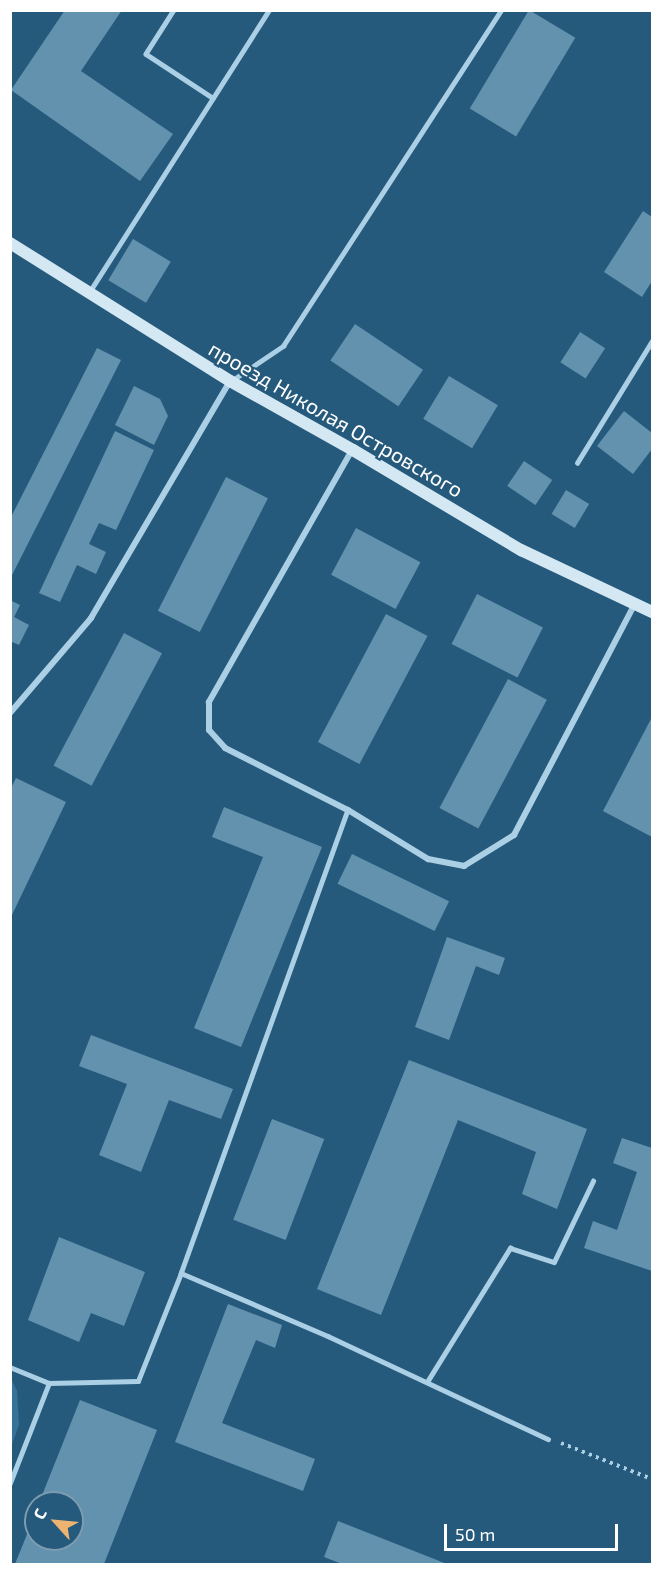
<!DOCTYPE html>
<meta charset="utf-8">
<style>
body{margin:0}
#map{position:relative;width:663px;height:1575px;overflow:hidden;background:#265a7c;font-family:"Exo 2",sans-serif}
div>[style]{position:absolute}
.green>*{inset:0;background:#377398}
.building>*{inset:0;background:#6392af;transform-origin:0 0}
.path>*{height:4px;margin-top:-2px;transform-origin:0;background:repeating-linear-gradient(90deg,#abcfe4 0 3px,transparent 0 7.5px)}
.lane>*{height:4.5px;margin:-2.25px;padding:0 2.25px;transform-origin:2.25px;border-radius:2.25px;background:#abcfe4}
.street>*{height:6px;margin:-3px;padding:0 3px;transform-origin:3px;border-radius:3px;background:#abcfe4}
.secondary>*{height:12px;margin:-6px;padding:0 6px;transform-origin:6px;border-radius:6px;background:#d4e8f4}
span{translate:-50% -50%;white-space:nowrap;text-align:center;line-height:1.15;-webkit-text-stroke:4.5px #265a7c;paint-order:stroke}
.street-label{font-size:21px;color:#fff}
.frame{position:absolute;inset:0;border:12px solid #fff;pointer-events:none}
.north{position:absolute;left:24px;top:1491px;width:60px;height:60px;box-sizing:border-box;background:#265a7c;border:2px solid #7d9cb0;border-radius:50%;rotate:297deg;font-size:16px;font-weight:700;line-height:24px;text-align:center;color:#fff}
.north::after{content:'';display:block;margin:auto;width:21px;height:27px;background:#edb471;clip-path:polygon(50% 0,100% 100%,50% 72%,0 100%)}
.scale{position:absolute;left:444px;top:1524px;width:174px;height:27px;box-sizing:border-box;border:3px solid #fff;border-top:0;padding-left:8px;font-size:18px;line-height:21px;white-space:nowrap;color:#fff;-webkit-text-stroke:4px #265a7c;paint-order:stroke}
</style>
<div id="map">
<div class="green">
<div style="clip-path:polygon(10px 1376px,17px 1391px,19px 1425px,11px 1447px)"></div>
</div>
<div class="building">
<div style="clip-path:polygon(65px 10px,122px 10px,81px 71px,173px 134px,140px 181px,11px 90px)"></div>
<div style="left:529px;top:10px;width:54px;height:115px;rotate:31deg"></div>
<div style="clip-path:polygon(643px 211px,652px 217px,652px 281px,642px 297px,604px 272px)"></div>
<div style="left:133px;top:239px;width:44px;height:48px;rotate:31deg"></div>
<div style="left:355px;top:324px;width:82px;height:44px;rotate:34deg"></div>
<div style="left:580px;top:332px;width:30px;height:36px;rotate:33deg"></div>
<div style="clip-path:polygon(97px 348px,121px 360px,10px 579px,10px 519px)"></div>
<div style="left:449px;top:376px;width:57px;height:50px;rotate:31deg"></div>
<div style="clip-path:polygon(134px 386px,160px 399px,168px 416px,154px 445px,115px 425px)"></div>
<div style="clip-path:polygon(624px 411px,652px 433px,652px 449px,633px 474px,597px 446px)"></div>
<div style="clip-path:polygon(115px 431px,154px 450px,116px 530px,99px 523px,89px 544px,106px 552px,96px 574px,77px 565px,60px 602px,39px 593px)"></div>
<div style="left:524px;top:461px;width:34px;height:30px;rotate:34deg"></div>
<div style="left:226px;top:477px;width:47px;height:150px;rotate:27deg"></div>
<div style="left:566px;top:490px;width:27px;height:28px;rotate:31deg"></div>
<div style="left:356px;top:528px;width:73px;height:53px;rotate:28deg"></div>
<div style="left:477px;top:594px;width:74px;height:56px;rotate:27deg"></div>
<div style="clip-path:polygon(10px 600px,20px 605px,14px 617px,29px 625px,19px 645px,10px 641px)"></div>
<div style="left:386px;top:614px;width:47px;height:145px;rotate:28deg"></div>
<div style="left:124px;top:633px;width:43px;height:150px;rotate:28deg"></div>
<div style="left:508px;top:679px;width:44px;height:146px;rotate:28deg"></div>
<div style="clip-path:polygon(652px 717px,652px 837px,603px 811px)"></div>
<div style="clip-path:polygon(16px 778px,66px 802px,10px 919px,10px 790px)"></div>
<div style="clip-path:polygon(224px 807px,322px 847px,241px 1047px,194px 1028px,263px 857px,212px 837px)"></div>
<div style="left:352px;top:854px;width:108px;height:33px;rotate:26deg"></div>
<div style="clip-path:polygon(447px 937px,505px 958px,499px 975px,476px 966px,449px 1040px,415px 1027px)"></div>
<div style="clip-path:polygon(91px 1035px,233px 1089px,221px 1119px,169px 1100px,141px 1172px,99px 1155px,127px 1084px,79px 1066px)"></div>
<div style="clip-path:polygon(409px 1060px,587px 1129px,557px 1209px,522px 1194px,536px 1152px,458px 1120px,381px 1315px,317px 1289px)"></div>
<div style="left:272px;top:1119px;width:56px;height:108px;rotate:21deg"></div>
<div style="clip-path:polygon(622px 1138px,652px 1148px,652px 1271px,584px 1248px,593px 1221px,617px 1230px,637px 1172px,613px 1163px)"></div>
<div style="clip-path:polygon(59px 1237px,145px 1272px,124px 1326px,91px 1313px,79px 1342px,28px 1320px)"></div>
<div style="clip-path:polygon(228px 1304px,282px 1325px,275px 1348px,256px 1340px,222px 1423px,315px 1459px,303px 1491px,175px 1442px)"></div>
<div style="clip-path:polygon(80px 1400px,157px 1430px,104px 1564px,15px 1564px,36px 1512px,36px 1539px,72px 1539px,72px 1503px,39px 1503px)"></div>
<div style="clip-path:polygon(338px 1521px,447px 1564px,342px 1564px,324px 1557px)"></div>
</div>
<div class="path">
<div style="left:561px;top:1443px;width:98px;rotate:21.6deg"></div>
</div>
<div class="lane">
<div style="left:174px;top:10px;width:52px;rotate:122.5deg"></div>
<div style="left:146px;top:54px;width:80px;rotate:33.3deg"></div>
<div style="left:90px;top:291px;width:333px;rotate:-57.5deg"></div>
<div style="left:231px;top:381px;width:63px;rotate:-33.9deg"></div>
<div style="left:283px;top:346px;width:401px;rotate:-57deg"></div>
<div style="left:577px;top:463px;width:143px;rotate:-58.4deg"></div>
<div style="left:348px;top:810px;width:492px;rotate:109.8deg"></div>
<div style="left:181px;top:1273px;width:160px;rotate:23.2deg"></div>
<div style="left:328px;top:1336px;width:243px;rotate:25.1deg"></div>
<div style="left:10px;top:1367px;width:42px;rotate:22.3deg"></div>
<div style="left:427px;top:1382px;width:158px;rotate:-58.2deg"></div>
<div style="left:510px;top:1248px;width:46px;rotate:17.7deg"></div>
<div style="left:554px;top:1262px;width:90px;rotate:-64.3deg"></div>
<div style="left:10px;top:1483px;width:107px;rotate:-68.7deg"></div>
<div style="left:49px;top:1383px;width:89px;rotate:-1.3deg"></div>
<div style="left:138px;top:1381px;width:116px;rotate:-68.3deg"></div>
</div>
<div class="street">
<div style="left:352px;top:450px;width:290px;rotate:119.6deg"></div>
<div style="left:209px;top:702px;width:28px;rotate:90deg"></div>
<div style="left:209px;top:730px;width:24px;rotate:48deg"></div>
<div style="left:225px;top:748px;width:138px;rotate:26.8deg"></div>
<div style="left:348px;top:810px;width:94px;rotate:31.5deg"></div>
<div style="left:428px;top:859px;width:37px;rotate:11deg"></div>
<div style="left:464px;top:866px;width:59px;rotate:-31.8deg"></div>
<div style="left:514px;top:835px;width:259px;rotate:-62.4deg"></div>
<div style="left:10px;top:713px;width:125px;rotate:-49.5deg"></div>
<div style="left:91px;top:618px;width:275px;rotate:-59.6deg"></div>
</div>
<div class="secondary">
<div style="left:10px;top:243px;width:260px;rotate:32.1deg"></div>
<div style="left:230px;top:381px;width:141px;rotate:29.3deg"></div>
<div style="left:353px;top:450px;width:196px;rotate:30.8deg"></div>
<div style="left:521px;top:550px;width:145px;rotate:25.3deg"></div>
</div>
<div class="street-label">
<span style="left:336px;top:419px;rotate:30deg">проезд Николая Островского</span>
</div>
<div class="frame"></div>
<div class="north">С</div>
<div class="scale">50 m</div>
</div>
